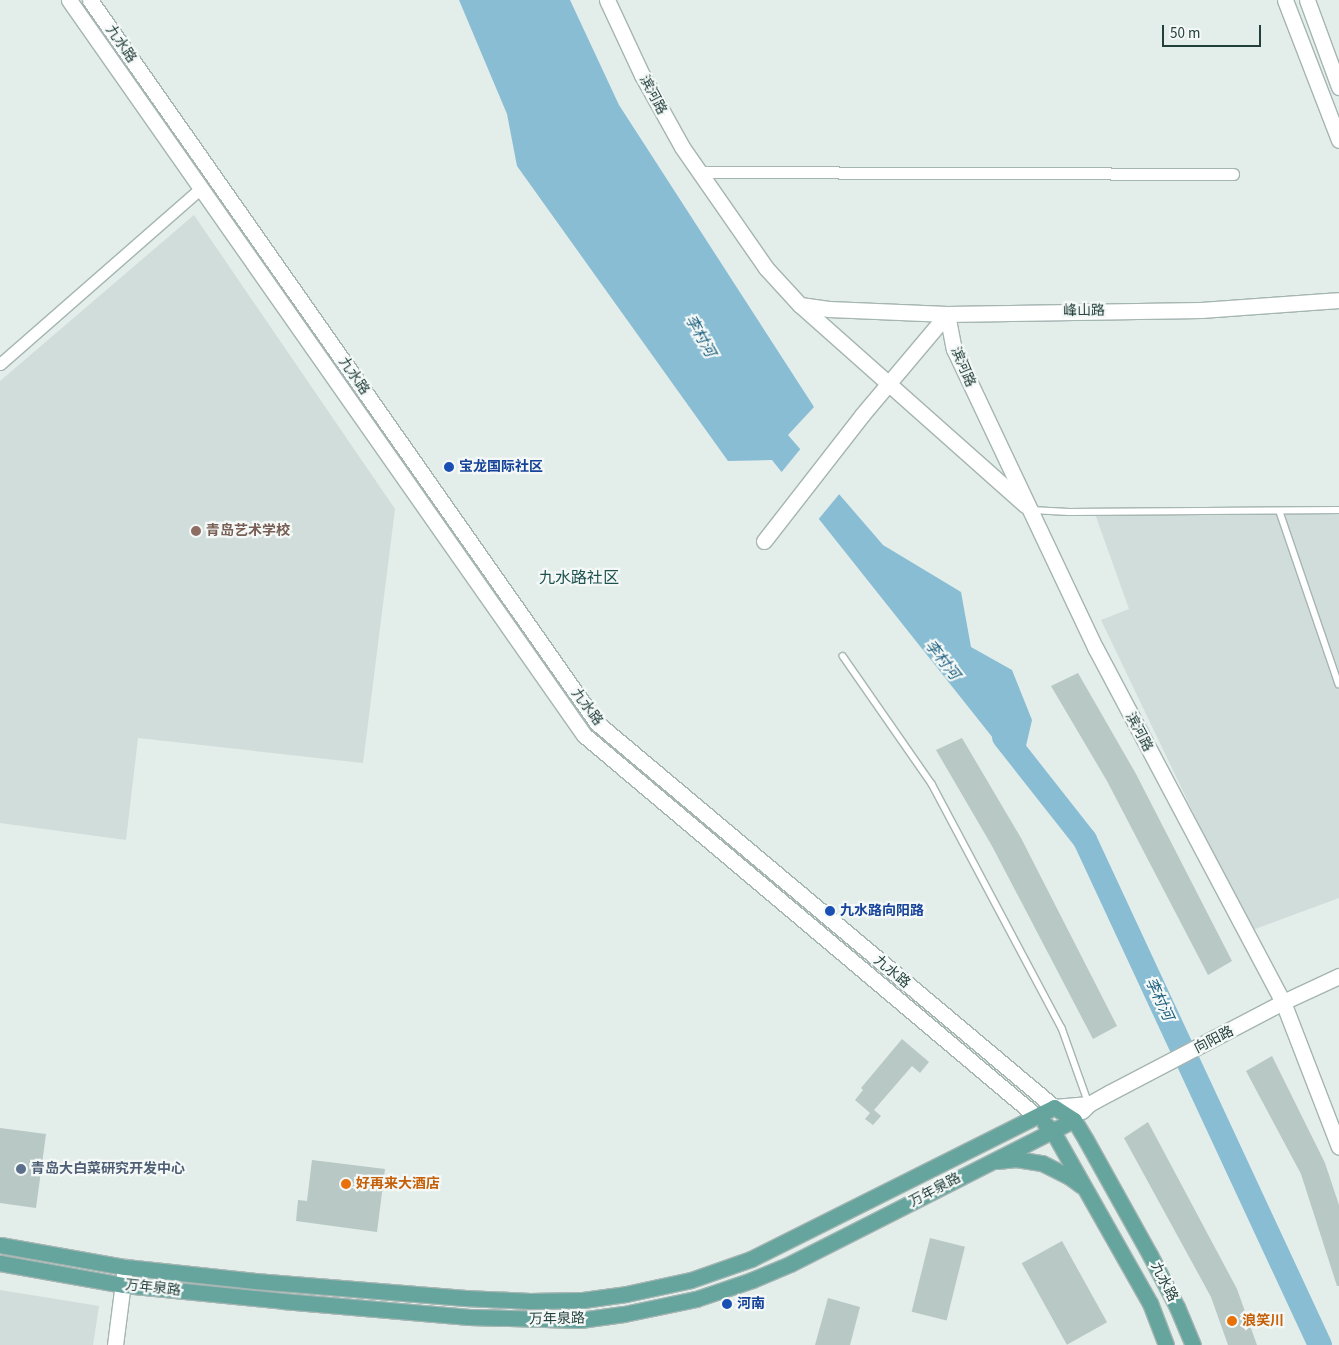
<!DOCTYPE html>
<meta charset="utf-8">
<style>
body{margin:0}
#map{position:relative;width:1339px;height:1345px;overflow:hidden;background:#e3edea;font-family:"Source Sans 3","Noto Sans SC",sans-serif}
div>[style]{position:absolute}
.built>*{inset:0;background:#d1ddda}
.water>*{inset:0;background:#89bdd4}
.pier>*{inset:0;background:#e3edea}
.river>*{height:24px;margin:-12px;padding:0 12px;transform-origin:12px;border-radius:12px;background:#89bdd4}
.building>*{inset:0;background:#b8c8c4;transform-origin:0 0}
.roads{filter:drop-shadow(1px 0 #a5b5b2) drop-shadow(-1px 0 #a5b5b2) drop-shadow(0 1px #a5b5b2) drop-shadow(0 -1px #a5b5b2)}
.lane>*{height:5.5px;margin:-2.75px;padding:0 2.75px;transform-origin:2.75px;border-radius:2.75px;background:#fff}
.street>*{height:11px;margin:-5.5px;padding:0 5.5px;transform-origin:5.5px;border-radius:5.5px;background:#fff}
.secondary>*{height:15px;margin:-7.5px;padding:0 7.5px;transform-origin:7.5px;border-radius:7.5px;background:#fff}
.primary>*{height:15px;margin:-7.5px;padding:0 7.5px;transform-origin:7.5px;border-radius:7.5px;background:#66a49e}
.dots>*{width:14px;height:14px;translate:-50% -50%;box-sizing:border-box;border:2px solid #f4f9f7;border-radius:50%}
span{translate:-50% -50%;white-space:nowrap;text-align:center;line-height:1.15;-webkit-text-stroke:4.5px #f4f9f7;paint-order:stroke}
.street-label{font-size:14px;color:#223f3c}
.transit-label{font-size:14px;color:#164399;font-weight:700}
.left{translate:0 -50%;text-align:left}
.education-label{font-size:14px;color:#785e54;font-weight:700}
.service-label{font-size:14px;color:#4e5e75;font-weight:700}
.food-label{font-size:14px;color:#c56008;font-weight:700}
.water-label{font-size:15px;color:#195d7e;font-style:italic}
.quarter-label{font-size:16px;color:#1d524e}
.scale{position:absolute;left:1162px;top:25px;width:99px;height:22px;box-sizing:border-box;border:2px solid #223f3c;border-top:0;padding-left:6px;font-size:15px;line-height:18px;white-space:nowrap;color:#223f3c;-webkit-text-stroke:4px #f4f9f7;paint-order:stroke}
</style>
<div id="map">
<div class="built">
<div style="clip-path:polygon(194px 215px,395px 509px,363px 763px,138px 738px,126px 840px,0 823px,0 381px)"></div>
<div style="clip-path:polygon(1339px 508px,1339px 898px,1250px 931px,1101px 620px,1129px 609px,1094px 511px)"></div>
<div style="clip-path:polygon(0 1290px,99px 1306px,93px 1345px,0 1345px)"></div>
</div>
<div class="water">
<div style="clip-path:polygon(459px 0,570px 0,619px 105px,814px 407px,788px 435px,883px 545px,961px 592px,971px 647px,1012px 670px,1032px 720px,1020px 772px,772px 460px,728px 461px,517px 166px,507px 114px)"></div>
</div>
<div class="pier">
<div style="clip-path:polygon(802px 447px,841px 492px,817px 521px,780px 474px)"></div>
</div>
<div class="river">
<div style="left:1004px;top:737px;width:131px;rotate:51.8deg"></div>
<div style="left:1085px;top:840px;width:557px;rotate:65.05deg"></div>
</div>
<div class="building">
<div style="clip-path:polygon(1078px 673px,1136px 774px,1232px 961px,1208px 975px,1107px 781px,1051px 686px)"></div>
<div style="clip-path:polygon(962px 738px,1021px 838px,1117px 1026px,1093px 1039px,992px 846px,936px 750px)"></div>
<div style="clip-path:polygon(902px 1039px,929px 1062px,920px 1073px,912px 1066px,874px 1110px,881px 1116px,873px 1125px,865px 1119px,870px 1113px,855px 1100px,863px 1090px,861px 1088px)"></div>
<div style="clip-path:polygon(1272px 1056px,1325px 1163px,1339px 1205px,1339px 1286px,1337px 1286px,1301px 1174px,1246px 1071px)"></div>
<div style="clip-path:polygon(1148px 1122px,1237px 1289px,1257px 1345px,1228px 1345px,1211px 1297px,1124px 1138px)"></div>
<div style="clip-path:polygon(0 1128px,46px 1134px,36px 1208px,0 1203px)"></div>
<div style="clip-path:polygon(312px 1160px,385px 1169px,377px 1232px,296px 1221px,298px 1200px,307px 1201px)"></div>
<div style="left:930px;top:1238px;width:36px;height:76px;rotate:14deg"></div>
<div style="left:1062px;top:1241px;width:93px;height:46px;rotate:61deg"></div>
<div style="clip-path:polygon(828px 1298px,860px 1307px,850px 1345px,815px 1345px)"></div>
</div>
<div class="roads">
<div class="lane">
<div style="left:1031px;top:510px;width:38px;rotate:3deg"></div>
<div style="left:1069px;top:512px;width:270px;rotate:-0.4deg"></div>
<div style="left:1280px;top:512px;width:182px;rotate:71.1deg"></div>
<div style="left:843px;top:656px;width:156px;rotate:55.2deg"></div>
<div style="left:932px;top:784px;width:276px;rotate:62deg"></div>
<div style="left:1062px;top:1028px;width:81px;rotate:70.4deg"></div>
</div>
<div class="street">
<div style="left:699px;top:172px;width:534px;rotate:0.21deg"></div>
<div style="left:0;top:364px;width:267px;rotate:-41.2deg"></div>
</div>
<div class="secondary">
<div style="left:69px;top:0;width:897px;rotate:54.98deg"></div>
<div style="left:584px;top:735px;width:591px;rotate:40.13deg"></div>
<div style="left:90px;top:0;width:883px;rotate:54.96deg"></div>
<div style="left:597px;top:723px;width:597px;rotate:40.04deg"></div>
<div style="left:1054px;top:1107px;width:35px;rotate:-5deg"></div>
<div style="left:607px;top:0;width:83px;rotate:65deg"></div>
<div style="left:642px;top:75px;width:82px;rotate:60.9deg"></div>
<div style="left:682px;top:147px;width:147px;rotate:55.2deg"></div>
<div style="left:766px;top:268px;width:50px;rotate:47.4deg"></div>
<div style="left:800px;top:305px;width:29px;rotate:8deg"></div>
<div style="left:829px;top:309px;width:118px;rotate:2.4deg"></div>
<div style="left:947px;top:314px;width:254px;rotate:-0.9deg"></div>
<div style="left:1201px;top:310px;width:138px;rotate:-4.1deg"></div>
<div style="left:1285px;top:0;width:150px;rotate:68.9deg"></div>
<div style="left:1307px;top:0;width:93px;rotate:69.8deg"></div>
<div style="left:800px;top:305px;width:301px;rotate:41.6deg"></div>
<div style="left:947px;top:314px;width:36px;rotate:79deg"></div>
<div style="left:954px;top:349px;width:332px;rotate:64.7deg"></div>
<div style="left:1096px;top:649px;width:399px;rotate:62.1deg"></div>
<div style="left:1283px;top:1002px;width:155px;rotate:68.9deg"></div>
<div style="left:764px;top:541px;width:160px;rotate:-52.1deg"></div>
<div style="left:862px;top:415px;width:132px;rotate:-49.9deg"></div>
<div style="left:1082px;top:1111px;width:10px;rotate:-45deg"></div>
<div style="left:1089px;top:1104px;width:23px;rotate:-29deg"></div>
<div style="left:1109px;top:1093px;width:196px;rotate:-27.6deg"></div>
<div style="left:1283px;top:1002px;width:62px;rotate:-24.9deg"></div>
<div style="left:115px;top:1345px;width:79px;rotate:-82.7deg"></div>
</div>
<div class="primary">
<div style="left:1045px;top:1124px;width:9px;rotate:41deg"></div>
<div style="left:1052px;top:1130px;width:199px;rotate:60.5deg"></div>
<div style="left:1150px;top:1303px;width:45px;rotate:69.1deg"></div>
<div style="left:997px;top:1161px;width:19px;rotate:-6deg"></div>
<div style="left:1016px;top:1159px;width:26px;rotate:9deg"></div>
<div style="left:1042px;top:1163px;width:29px;rotate:27deg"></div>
<div style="left:1068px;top:1176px;width:17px;rotate:36deg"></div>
<div style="left:0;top:1245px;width:127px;rotate:10deg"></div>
<div style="left:125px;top:1267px;width:131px;rotate:6.1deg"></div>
<div style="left:255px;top:1281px;width:211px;rotate:4.6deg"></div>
<div style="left:465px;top:1298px;width:65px;rotate:2.6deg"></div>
<div style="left:530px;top:1301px;width:53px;rotate:-1.1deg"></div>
<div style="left:583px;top:1300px;width:43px;rotate:-7.9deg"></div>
<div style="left:626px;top:1294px;width:66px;rotate:-12.2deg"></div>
<div style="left:691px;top:1280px;width:64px;rotate:-19.3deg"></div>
<div style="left:751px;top:1259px;width:339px;rotate:-26.6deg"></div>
<div style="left:1054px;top:1107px;width:24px;rotate:33deg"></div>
<div style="left:1074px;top:1120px;width:23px;rotate:59deg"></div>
<div style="left:1086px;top:1140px;width:132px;rotate:60.9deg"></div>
<div style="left:1150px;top:1255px;width:59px;rotate:62.6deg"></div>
<div style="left:1177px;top:1307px;width:41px;rotate:67.2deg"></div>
<div style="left:0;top:1263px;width:126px;rotate:10.1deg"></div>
<div style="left:124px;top:1285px;width:160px;rotate:5.7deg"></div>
<div style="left:283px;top:1301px;width:187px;rotate:4.9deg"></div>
<div style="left:469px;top:1317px;width:111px;rotate:1.5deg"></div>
<div style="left:580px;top:1320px;width:44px;rotate:-7.8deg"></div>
<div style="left:624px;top:1314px;width:74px;rotate:-11.8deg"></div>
<div style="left:696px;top:1299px;width:59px;rotate:-18.7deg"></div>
<div style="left:752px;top:1280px;width:41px;rotate:-22.8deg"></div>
<div style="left:790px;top:1264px;width:318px;rotate:-26.9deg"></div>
</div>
</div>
<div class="dots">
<div style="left:449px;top:467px;background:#1a4fb4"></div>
<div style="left:196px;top:531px;background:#8d6e63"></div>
<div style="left:830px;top:911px;background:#1a4fb4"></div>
<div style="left:21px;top:1169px;background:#5c6f8a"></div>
<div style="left:346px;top:1184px;background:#e8710a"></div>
<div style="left:727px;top:1304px;background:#1a4fb4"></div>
<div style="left:1232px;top:1321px;background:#e8710a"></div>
</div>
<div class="street-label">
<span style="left:121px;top:44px;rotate:55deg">九水路</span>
<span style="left:653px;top:95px;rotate:62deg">滨河路</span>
<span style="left:1084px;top:311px;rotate:-1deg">峰山路</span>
<span style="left:963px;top:367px;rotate:67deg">滨河路</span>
<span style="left:354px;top:376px;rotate:55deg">九水路</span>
<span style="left:587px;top:707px;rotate:53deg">九水路</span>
<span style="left:1139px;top:732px;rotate:62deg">滨河路</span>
<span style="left:892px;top:972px;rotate:40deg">九水路</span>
<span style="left:1214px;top:1040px;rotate:-27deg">向阳路</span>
<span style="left:935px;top:1190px;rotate:-28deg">万年泉路</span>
<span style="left:1164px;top:1282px;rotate:63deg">九水路</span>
<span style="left:153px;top:1288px;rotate:6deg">万年泉路</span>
<span style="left:557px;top:1319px;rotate:-1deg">万年泉路</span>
</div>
<div class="transit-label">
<span class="left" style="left:459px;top:467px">宝龙国际社区</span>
<span class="left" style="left:840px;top:911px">九水路向阳路</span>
<span class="left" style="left:737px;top:1304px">河南</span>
</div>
<div class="education-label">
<span class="left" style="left:206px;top:531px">青岛艺术学校</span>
</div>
<div class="service-label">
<span class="left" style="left:31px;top:1169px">青岛大白菜研究开发中心</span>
</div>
<div class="food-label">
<span class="left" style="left:356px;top:1184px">好再来大酒店</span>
<span class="left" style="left:1242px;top:1321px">浪笑川</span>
</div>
<div class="water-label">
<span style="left:700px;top:336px;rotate:61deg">李村河</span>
<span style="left:942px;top:660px;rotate:52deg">李村河</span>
<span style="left:1159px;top:999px;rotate:65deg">李村河</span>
</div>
<div class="quarter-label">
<span style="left:579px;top:578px">九水路社区</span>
</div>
<div class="scale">50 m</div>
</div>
